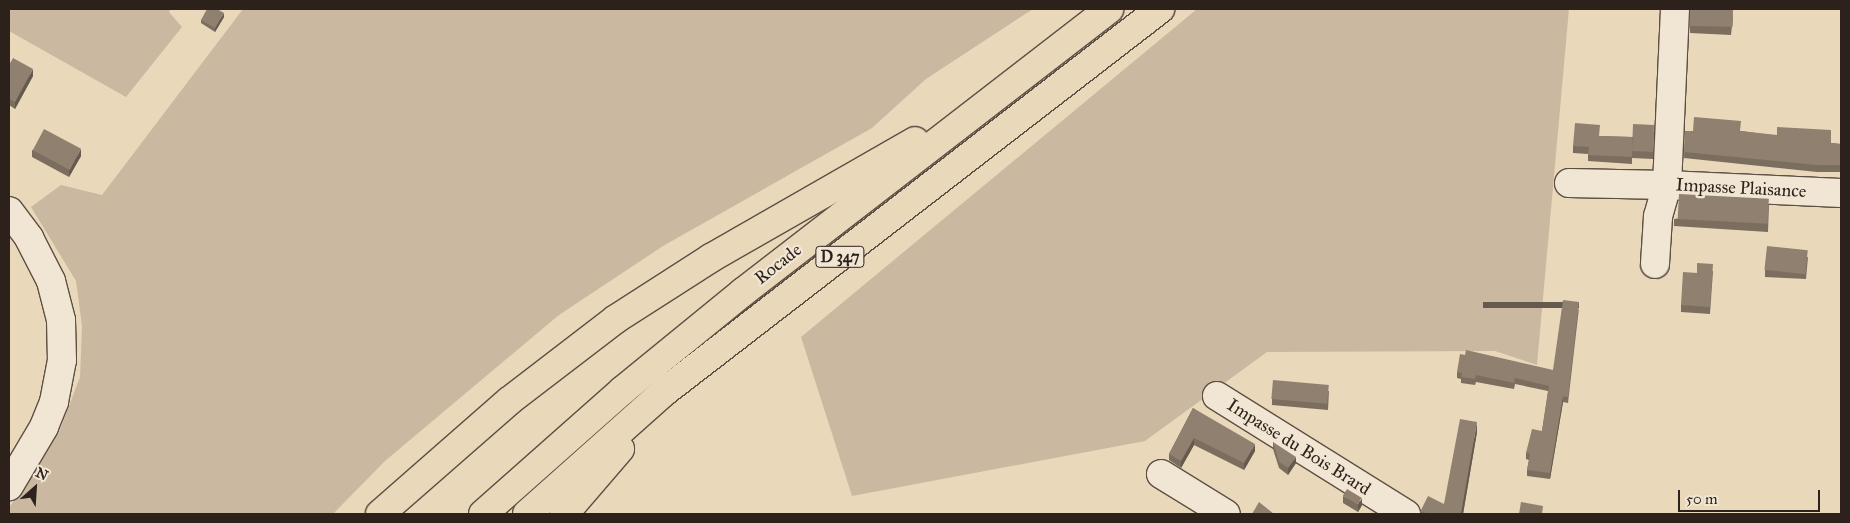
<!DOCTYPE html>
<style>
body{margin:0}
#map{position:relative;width:1850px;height:523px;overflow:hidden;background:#ead8bb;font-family:"IM FELL Great Primer",serif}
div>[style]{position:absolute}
.green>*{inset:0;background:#cab9a0}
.roads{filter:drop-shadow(1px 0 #5c4f44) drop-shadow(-1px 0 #5c4f44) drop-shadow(0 1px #5c4f44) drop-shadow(0 -1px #5c4f44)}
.minor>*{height:28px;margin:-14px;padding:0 14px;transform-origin:14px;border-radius:14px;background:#f1e6d3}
.highway>*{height:28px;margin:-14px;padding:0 14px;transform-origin:14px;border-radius:14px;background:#ead8bb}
.wall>*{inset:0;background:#7b6e5f}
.shaded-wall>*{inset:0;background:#645a4e;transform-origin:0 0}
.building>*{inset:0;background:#8f806f;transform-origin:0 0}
span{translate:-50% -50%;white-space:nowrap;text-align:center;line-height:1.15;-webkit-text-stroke:4.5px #f1e6d3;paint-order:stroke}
.shield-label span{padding:1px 4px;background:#f1e6d3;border:1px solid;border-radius:4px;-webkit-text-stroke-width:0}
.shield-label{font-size:16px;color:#2d211c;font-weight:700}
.street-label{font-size:18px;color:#2d211c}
.frame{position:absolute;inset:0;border:10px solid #2d211c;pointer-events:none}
.north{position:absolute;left:10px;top:463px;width:50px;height:50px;-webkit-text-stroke:4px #f1e6d3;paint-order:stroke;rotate:26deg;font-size:14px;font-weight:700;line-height:20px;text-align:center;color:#2d211c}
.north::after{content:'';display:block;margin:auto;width:18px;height:22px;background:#2d211c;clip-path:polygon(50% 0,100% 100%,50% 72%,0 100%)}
.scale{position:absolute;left:1678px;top:490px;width:142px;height:22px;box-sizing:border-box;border:2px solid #2d211c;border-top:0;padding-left:6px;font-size:15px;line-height:18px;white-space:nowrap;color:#2d211c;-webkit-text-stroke:4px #f1e6d3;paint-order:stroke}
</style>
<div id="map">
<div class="green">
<div style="clip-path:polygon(9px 9px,171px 9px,169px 12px,182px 27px,126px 97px,9px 31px)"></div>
<div style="clip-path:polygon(243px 9px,1033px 9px,926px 79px,872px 128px,663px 246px,559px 315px,385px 461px,333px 514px,9px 514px,9px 507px,24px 489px,59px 432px,80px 377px,82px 326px,76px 281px,31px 207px,61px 185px,102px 195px)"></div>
<div style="clip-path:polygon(1197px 9px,1569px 9px,1537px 365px,1495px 351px,1267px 352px,1145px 441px,852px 496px,801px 337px)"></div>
</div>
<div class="roads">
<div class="minor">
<div style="left:1675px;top:9px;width:176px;rotate:92.6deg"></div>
<div style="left:1667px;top:185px;width:174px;rotate:2.6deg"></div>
<div style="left:1569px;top:183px;width:98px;rotate:1.2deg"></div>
<div style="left:1667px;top:185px;width:33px;rotate:106deg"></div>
<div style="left:1658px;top:217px;width:47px;rotate:93.7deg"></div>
<div style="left:9px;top:211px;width:34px;rotate:53deg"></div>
<div style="left:29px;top:238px;width:48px;rotate:62.9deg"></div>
<div style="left:51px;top:281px;width:40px;rotate:75.6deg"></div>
<div style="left:61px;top:320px;width:40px;rotate:88.6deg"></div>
<div style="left:62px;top:360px;width:43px;rotate:100.8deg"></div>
<div style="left:54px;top:402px;width:27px;rotate:112deg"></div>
<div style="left:44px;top:427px;width:69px;rotate:120.7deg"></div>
<div style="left:1217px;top:396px;width:223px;rotate:32deg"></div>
<div style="left:1161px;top:474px;width:76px;rotate:31.6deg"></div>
</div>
<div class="highway">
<div style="left:380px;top:514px;width:171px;rotate:-41.2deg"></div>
<div style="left:509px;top:401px;width:135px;rotate:-37.5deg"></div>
<div style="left:616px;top:319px;width:113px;rotate:-32.7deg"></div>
<div style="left:711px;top:258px;width:235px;rotate:-29.8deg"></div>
<div style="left:483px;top:514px;width:187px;rotate:-41.5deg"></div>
<div style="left:623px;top:390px;width:155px;rotate:-39.2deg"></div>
<div style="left:743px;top:292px;width:463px;rotate:-37.7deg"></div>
<div style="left:527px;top:514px;width:183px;rotate:-41.7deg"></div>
<div style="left:664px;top:392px;width:627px;rotate:-37.67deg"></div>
<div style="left:564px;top:514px;width:86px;rotate:-49.3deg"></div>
</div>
</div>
<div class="wall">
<div style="clip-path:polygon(1690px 9px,1733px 17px,1731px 35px,1690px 33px)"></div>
<div style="clip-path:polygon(224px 17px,215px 32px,201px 23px,201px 20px)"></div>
<div style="clip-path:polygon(9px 65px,33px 76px,15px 109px,9px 105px)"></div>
<div style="clip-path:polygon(1685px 131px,1741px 131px,1831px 143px,1841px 144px,1841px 172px,1817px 172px,1684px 158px)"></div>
<div style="clip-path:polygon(1654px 132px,1653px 159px,1632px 158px,1632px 164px,1588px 161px,1588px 154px,1573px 153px,1573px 146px,1599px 136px,1632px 137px)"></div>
<div style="clip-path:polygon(32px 150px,81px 156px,69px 177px,32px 157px)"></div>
<div style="clip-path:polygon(1769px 205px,1768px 232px,1674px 226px,1674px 219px)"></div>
<div style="clip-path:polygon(1808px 257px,1806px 279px,1765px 277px,1765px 270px)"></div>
<div style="clip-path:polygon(1713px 271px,1710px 314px,1681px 312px,1681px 305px,1697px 273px)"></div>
<div style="clip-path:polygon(1579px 308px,1568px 403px,1563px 402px,1550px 479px,1527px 476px,1527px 470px,1529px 460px,1526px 459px,1526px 453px,1542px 431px,1548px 391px,1515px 384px,1514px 389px,1476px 382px,1475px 385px,1461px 383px,1461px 379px,1457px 378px,1457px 372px,1553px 370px)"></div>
<div style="clip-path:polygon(1329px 391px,1328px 410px,1272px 405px,1272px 399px)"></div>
<div style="clip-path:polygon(1193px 408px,1255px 451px,1244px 470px,1194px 445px,1181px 468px,1169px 460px,1169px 454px)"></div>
<div style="clip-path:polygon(1477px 432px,1463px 514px,1420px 514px,1420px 512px,1444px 504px)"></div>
<div style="clip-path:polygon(1273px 442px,1296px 463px,1288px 475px,1279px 468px,1273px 449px)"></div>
<div style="clip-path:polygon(1343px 496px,1362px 505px,1358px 512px,1343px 503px)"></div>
</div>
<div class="shaded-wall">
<div style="clip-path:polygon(224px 13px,224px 17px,215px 32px,215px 28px)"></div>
<div style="clip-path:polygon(33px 69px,33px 76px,15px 109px,15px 102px)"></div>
<div style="clip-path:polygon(81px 149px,81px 156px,69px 177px,69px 170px)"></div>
<div style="left:1579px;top:302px;width:6px;height:96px;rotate:90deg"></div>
<div style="clip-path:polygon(1563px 396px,1563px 402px,1550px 479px,1550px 473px)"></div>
<div style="clip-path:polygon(1477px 422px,1477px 432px,1463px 514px,1461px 514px)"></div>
<div style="clip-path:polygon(1194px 438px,1194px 445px,1181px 468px,1181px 461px)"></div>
<div style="clip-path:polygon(1255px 444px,1255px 451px,1244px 470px,1244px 463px)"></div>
<div style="clip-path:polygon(1296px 457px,1296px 463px,1288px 475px,1288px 468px)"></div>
<div style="clip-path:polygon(1362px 498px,1362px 505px,1358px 512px,1358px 505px)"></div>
</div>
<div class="building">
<div style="clip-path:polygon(207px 9px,217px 9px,224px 13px,215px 28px,201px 20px)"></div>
<div style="left:1690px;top:9px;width:43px;height:17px;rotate:1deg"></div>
<div style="clip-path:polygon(13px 58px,33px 69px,15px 102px,9px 99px,9px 65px)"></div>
<div style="clip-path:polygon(1694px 117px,1741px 121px,1740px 131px,1777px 135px,1777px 127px,1831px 130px,1831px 143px,1841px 144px,1841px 165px,1817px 165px,1684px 152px,1685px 131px,1693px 131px)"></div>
<div style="clip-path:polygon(1575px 123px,1600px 125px,1599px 136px,1632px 137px,1632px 151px,1633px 124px,1654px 125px,1653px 152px,1632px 151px,1632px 157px,1588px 155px,1589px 147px,1573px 146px)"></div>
<div style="left:44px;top:129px;width:42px;height:24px;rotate:28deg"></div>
<div style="left:1679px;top:194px;width:90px;height:25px;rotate:3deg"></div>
<div style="left:1767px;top:246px;width:41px;height:24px;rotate:6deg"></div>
<div style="clip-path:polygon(1697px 263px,1713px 264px,1710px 307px,1681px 305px,1683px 272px,1697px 273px)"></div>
<div style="clip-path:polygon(1563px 300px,1579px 302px,1568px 397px,1563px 396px,1550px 473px,1527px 470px,1530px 454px,1526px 453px,1532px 429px,1542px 431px,1549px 386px,1515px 378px,1514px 383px,1476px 375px,1475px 379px,1461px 377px,1462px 373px,1457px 372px,1460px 354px,1465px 355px,1466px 350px,1553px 370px)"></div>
<div style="left:1273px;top:380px;width:56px;height:19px;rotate:5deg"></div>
<div style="clip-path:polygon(1193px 408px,1255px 444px,1244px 463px,1194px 438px,1181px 461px,1169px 454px)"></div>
<div style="clip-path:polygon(1460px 419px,1477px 422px,1461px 513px,1463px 514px,1434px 514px,1420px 512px,1428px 496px,1444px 504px)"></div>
<div style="clip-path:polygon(1273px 442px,1296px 457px,1288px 468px,1279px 462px)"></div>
<div style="left:1347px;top:489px;width:17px;height:8px;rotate:31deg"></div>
<div style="clip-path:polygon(1259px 502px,1274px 514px,1252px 514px)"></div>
<div style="clip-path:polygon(1521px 502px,1543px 506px,1542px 514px,1519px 514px)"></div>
</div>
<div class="shield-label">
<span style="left:840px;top:257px">D 347</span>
</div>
<div class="street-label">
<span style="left:1741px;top:188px;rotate:3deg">Impasse Plaisance</span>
<span style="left:778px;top:264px;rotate:-38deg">Rocade</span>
<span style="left:1299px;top:447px;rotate:32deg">Impasse du Bois Brard</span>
</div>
<div class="frame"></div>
<div class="north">N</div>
<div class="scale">50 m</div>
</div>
